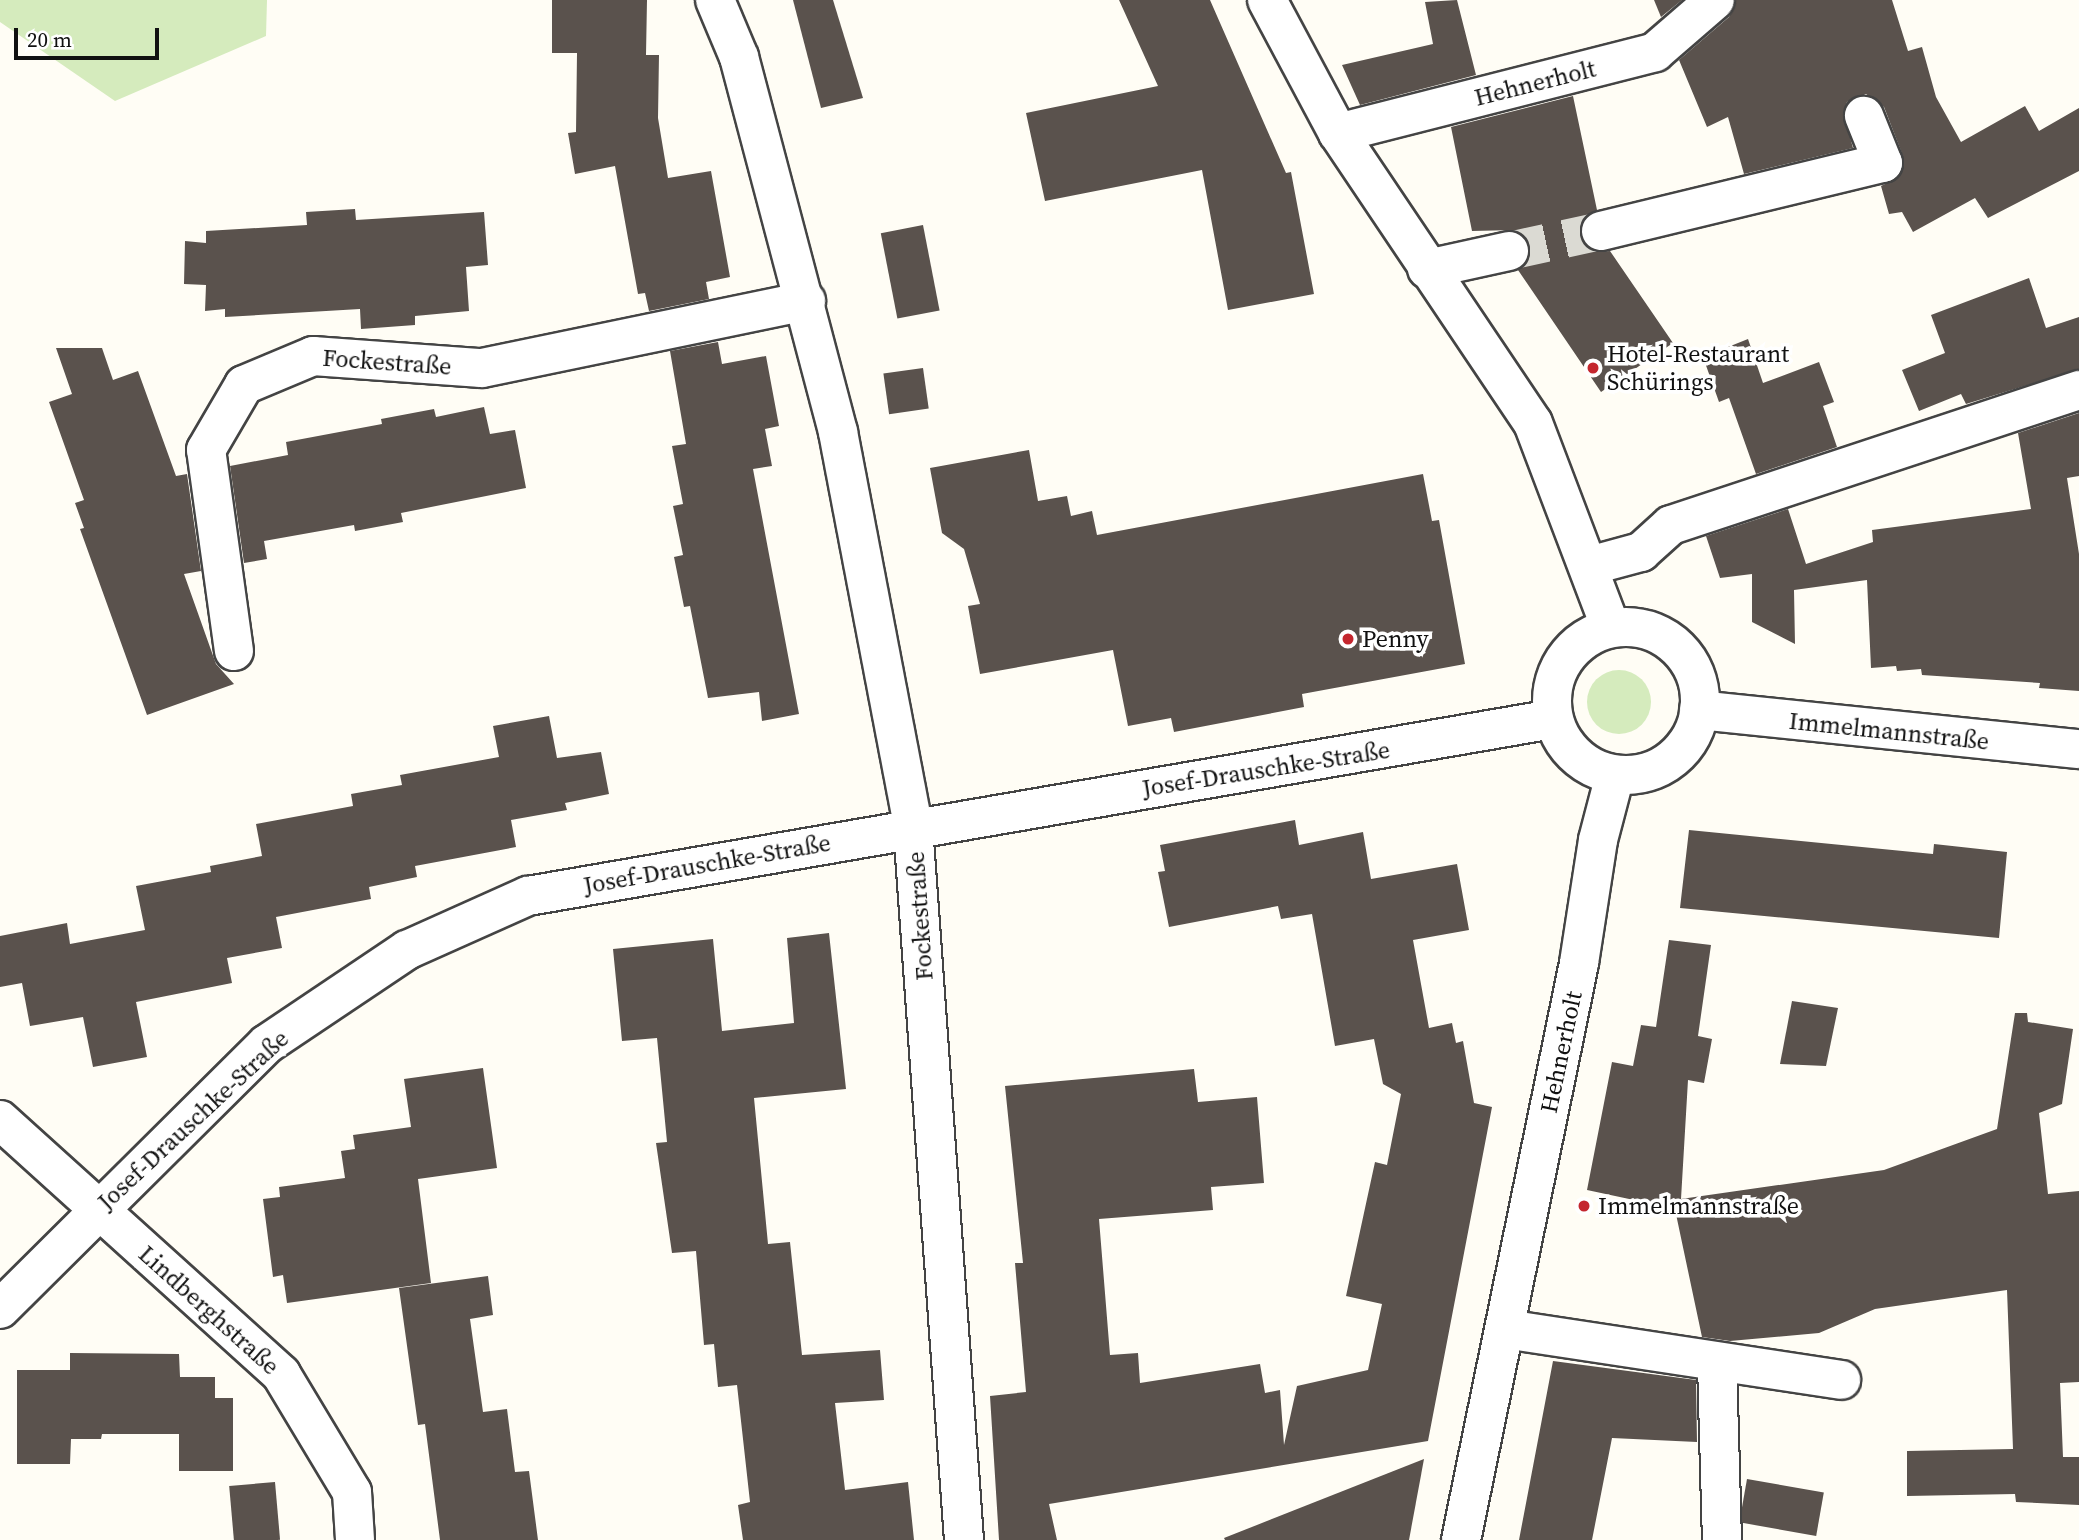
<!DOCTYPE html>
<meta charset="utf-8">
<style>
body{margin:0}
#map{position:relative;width:2079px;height:1540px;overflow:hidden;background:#fffdf5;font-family:"Source Serif 4",serif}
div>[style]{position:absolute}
.green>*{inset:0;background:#d5ebbd}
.round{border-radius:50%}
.building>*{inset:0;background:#5a524d;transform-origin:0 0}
.minor-tunnel>*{height:38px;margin-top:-19px;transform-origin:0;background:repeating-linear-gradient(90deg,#dbdad3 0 38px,transparent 0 57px)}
.roads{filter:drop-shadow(2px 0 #444) drop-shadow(-2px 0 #444) drop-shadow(0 2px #444) drop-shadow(0 -2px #444)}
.minor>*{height:38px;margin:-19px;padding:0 19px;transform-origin:19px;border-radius:19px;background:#fff}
.minor>.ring{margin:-19px;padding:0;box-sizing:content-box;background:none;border:38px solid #fff;border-radius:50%}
.dots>*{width:19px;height:19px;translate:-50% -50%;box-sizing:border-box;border:4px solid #fff;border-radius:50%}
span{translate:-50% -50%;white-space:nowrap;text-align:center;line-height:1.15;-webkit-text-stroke:7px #fff;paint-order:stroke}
.street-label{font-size:24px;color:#111}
.poi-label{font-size:24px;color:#111}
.left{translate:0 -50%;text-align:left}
.scale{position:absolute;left:14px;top:28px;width:145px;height:32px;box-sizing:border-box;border:4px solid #111;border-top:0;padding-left:9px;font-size:21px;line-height:24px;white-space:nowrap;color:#111;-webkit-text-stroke:5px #fff;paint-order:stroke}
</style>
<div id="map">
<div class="green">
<div style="clip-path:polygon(0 0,267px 0,266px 36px,115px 101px,0 22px)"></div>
<div class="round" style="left:1587px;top:670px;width:64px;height:64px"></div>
</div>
<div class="building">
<div style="clip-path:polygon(552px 0,647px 0,646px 55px,659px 55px,658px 118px,668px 178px,711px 171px,730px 277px,706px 282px,709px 299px,649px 311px,645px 293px,638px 294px,615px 166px,575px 174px,568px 133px,576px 132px,577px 53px,552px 53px)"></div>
<div style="clip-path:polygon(793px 0,833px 0,863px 98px,821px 108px)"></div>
<div style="clip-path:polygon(1119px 0,1210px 0,1286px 173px,1291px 172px,1314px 294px,1228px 310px,1202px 170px,1045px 201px,1026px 113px,1158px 86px)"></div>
<div style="clip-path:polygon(1457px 0,1476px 75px,1360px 105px,1342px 65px,1433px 44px,1425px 2px)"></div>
<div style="clip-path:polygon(1654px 0,1682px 0,1661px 17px)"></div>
<div style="clip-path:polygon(1736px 0,1892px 0,1908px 51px,1922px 47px,1936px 97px,1961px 142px,2025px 106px,2039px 131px,2079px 108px,2079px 171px,1988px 218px,1975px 198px,1913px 232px,1902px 212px,1889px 214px,1881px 186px,1899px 177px,1903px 156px,1884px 107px,1866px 94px,1847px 102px,1843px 112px,1853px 148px,1744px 174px,1728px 117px,1707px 127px,1679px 60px,1729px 17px)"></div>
<div style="clip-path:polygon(1573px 96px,1597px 210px,1580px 224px,1580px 237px,1594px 252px,1610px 251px,1673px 343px,1601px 392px,1518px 270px,1530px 257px,1526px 237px,1515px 230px,1472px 231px,1451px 127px)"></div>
<div style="clip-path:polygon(355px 209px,356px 220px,484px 212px,488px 265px,466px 267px,469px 311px,415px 316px,415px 325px,361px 329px,360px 309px,225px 317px,225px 309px,205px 311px,206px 285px,184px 284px,185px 241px,206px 243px,206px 231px,307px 225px,306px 212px)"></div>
<div style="left:923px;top:225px;width:87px;height:43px;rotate:79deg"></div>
<div style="clip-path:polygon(2029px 278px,2046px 328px,2079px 317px,2079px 369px,1966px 404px,1961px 394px,1919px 411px,1902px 370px,1945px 353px,1931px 315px)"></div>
<div style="clip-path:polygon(1748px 339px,1763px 383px,1819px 362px,1834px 402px,1823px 406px,1837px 447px,1756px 474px,1729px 398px,1719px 402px,1703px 357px)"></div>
<div style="clip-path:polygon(718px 342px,722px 364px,766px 356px,779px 426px,765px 429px,772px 466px,753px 469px,799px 714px,762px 721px,759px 692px,708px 698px,690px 606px,684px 607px,674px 557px,683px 555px,673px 506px,683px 504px,672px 446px,686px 444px,670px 351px)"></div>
<div style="clip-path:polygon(56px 348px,102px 348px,113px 380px,138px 371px,176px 476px,187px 474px,201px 571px,184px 574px,216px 664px,234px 684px,147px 715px,80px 529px,84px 528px,75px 503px,84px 500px,49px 402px,72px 394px)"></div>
<div style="left:923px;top:368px;width:41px;height:40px;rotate:82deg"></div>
<div style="clip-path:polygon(484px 407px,490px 434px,515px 430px,526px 488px,401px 513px,403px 522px,355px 531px,354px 525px,264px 541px,267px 559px,244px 563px,230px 466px,288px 455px,286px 442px,382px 424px,381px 419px,434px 409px,436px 417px)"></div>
<div style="clip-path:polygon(2079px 413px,2079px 476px,2067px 478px,2079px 554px,2079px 691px,2039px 688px,2040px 683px,1922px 675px,1921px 669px,1897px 671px,1896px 666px,1871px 668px,1867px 580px,1794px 590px,1795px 644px,1752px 622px,1752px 574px,1720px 578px,1706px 536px,1788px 509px,1806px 564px,1873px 542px,1872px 530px,2031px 509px,2018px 433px)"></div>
<div style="clip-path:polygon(1029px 450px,1038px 501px,1067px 496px,1071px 516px,1092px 511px,1097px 535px,1423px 474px,1432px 521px,1439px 520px,1465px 664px,1302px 694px,1304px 707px,1174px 732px,1171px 718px,1128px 726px,1113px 650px,980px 674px,968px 606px,980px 604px,964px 549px,942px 533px,930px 468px)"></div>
<div style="clip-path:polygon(549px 716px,557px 758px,601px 752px,609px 794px,565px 803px,567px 810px,511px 820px,516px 847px,415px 866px,417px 877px,369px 887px,371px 899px,276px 917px,282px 948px,227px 958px,232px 983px,136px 1002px,147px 1057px,93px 1067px,83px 1017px,30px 1026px,22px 983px,0 987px,0 936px,67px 923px,70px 944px,145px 930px,136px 886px,211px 872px,210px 866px,262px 856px,256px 824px,353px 806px,351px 794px,402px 785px,400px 775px,499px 757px,493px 726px)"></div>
<div style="clip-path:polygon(1295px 820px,1299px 845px,1363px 832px,1371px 879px,1457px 864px,1469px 930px,1413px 940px,1429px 1028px,1452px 1023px,1456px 1043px,1463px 1041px,1474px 1103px,1492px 1107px,1428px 1441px,1049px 1504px,1057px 1540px,999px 1540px,990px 1396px,1026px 1392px,1015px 1263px,1023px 1263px,1005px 1086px,1194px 1069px,1198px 1102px,1257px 1097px,1264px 1183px,1211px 1187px,1213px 1210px,1099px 1219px,1110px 1355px,1138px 1353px,1140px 1383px,1260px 1364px,1265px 1393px,1280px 1390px,1284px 1445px,1297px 1386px,1368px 1370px,1382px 1304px,1346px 1296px,1375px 1162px,1387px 1165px,1401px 1094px,1383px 1084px,1374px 1039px,1335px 1046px,1312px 914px,1281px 919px,1278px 906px,1169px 927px,1158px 872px,1165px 871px,1160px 845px)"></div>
<div style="clip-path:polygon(1689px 830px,1933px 854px,1934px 844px,2007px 852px,1999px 938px,1680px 908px)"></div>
<div style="clip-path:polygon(829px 933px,846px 1089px,754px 1098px,768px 1244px,790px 1242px,802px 1355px,880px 1350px,884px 1400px,835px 1403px,845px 1490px,908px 1482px,914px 1540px,743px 1540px,738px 1505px,750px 1502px,737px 1385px,718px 1387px,714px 1344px,704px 1345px,696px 1251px,672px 1253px,656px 1143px,667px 1142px,657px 1038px,622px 1041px,613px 949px,713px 939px,722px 1031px,794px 1023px,787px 938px)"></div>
<div style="clip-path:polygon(1669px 940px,1711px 945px,1698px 1036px,1712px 1039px,1704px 1083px,1688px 1080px,1681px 1199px,1884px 1170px,1997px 1129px,2015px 1013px,2027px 1013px,2028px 1022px,2073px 1029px,2062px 1104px,2039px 1113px,2048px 1194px,2079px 1191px,2079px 1382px,2060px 1383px,2063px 1457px,2079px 1457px,2079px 1505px,2016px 1502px,2015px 1494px,1907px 1496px,1907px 1451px,2013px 1449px,2007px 1290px,1875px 1309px,1819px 1333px,1730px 1341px,1702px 1337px,1673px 1200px,1648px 1203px,1587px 1190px,1612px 1062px,1633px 1066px,1641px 1025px,1656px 1027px)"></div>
<div style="clip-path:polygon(1792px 1001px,1838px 1008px,1826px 1066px,1780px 1064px)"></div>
<div style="clip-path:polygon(483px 1068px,497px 1168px,418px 1179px,431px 1283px,287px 1303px,283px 1275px,273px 1277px,263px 1199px,280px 1197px,279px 1187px,345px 1178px,341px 1151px,355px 1149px,353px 1135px,411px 1127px,404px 1079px)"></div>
<div style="clip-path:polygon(488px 1276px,493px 1315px,470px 1319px,483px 1412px,507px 1409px,515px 1472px,529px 1471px,538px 1540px,440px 1540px,425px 1424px,418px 1425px,399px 1288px)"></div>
<div style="clip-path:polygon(70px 1353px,179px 1354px,180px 1377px,215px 1377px,215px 1398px,233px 1398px,233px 1471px,179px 1471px,179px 1434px,102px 1434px,101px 1439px,71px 1439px,70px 1464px,17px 1464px,17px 1370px,70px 1370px)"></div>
<div style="clip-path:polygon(1553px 1361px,1696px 1380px,1697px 1442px,1612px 1438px,1592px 1540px,1519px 1540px)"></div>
<div style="clip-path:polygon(1424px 1459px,1409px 1540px,1225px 1540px,1224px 1538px)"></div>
<div style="left:1747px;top:1479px;width:78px;height:44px;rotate:10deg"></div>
<div style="left:275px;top:1482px;width:58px;height:46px;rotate:85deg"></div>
</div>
<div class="minor-tunnel">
<div style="left:1509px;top:251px;width:94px;rotate:-12.3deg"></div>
</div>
<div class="roads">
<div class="minor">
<div style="left:715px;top:0;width:62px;rotate:67.2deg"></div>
<div style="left:739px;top:57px;width:388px;rotate:75.2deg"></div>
<div style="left:838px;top:432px;width:402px;rotate:79.2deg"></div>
<div style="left:913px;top:827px;width:715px;rotate:85.91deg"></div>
<div style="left:1267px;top:0;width:151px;rotate:61.9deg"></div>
<div style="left:1338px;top:133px;width:349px;rotate:56.1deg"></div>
<div style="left:1533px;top:423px;width:219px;rotate:69.2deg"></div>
<div style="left:1338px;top:133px;width:327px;rotate:-14.3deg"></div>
<div style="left:1655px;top:52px;width:79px;rotate:-40.9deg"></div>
<div style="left:1601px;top:231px;width:290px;rotate:-13.6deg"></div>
<div style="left:1883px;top:163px;width:51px;rotate:-112deg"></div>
<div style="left:1427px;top:269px;width:84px;rotate:-12.4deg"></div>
<div style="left:1589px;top:566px;width:54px;rotate:-15.1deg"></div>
<div style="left:1641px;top:552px;width:40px;rotate:-42deg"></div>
<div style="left:1671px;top:525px;width:430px;rotate:-18.3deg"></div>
<div class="ring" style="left:1552px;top:627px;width:110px;height:110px"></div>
<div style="left:234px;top:651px;width:203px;rotate:-97.9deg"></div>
<div style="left:206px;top:450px;width:75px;rotate:-59.7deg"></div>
<div style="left:244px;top:385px;width:75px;rotate:-22.8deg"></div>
<div style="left:313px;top:356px;width:169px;rotate:4.1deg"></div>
<div style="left:482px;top:368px;width:331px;rotate:-11.7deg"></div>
<div style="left:1699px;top:710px;width:382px;rotate:5.9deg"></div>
<div style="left:0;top:1120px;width:379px;rotate:42.1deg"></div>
<div style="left:281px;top:1374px;width:138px;rotate:59deg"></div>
<div style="left:352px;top:1492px;width:48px;rotate:86.4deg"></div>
<div style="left:0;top:1309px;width:376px;rotate:-44.8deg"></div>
<div style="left:267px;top:1044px;width:169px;rotate:-33.9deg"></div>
<div style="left:407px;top:950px;width:133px;rotate:-24.1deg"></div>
<div style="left:528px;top:896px;width:1040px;rotate:-9.8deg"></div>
<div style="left:1505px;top:1329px;width:340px;rotate:8.6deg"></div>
<div style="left:1717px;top:1363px;width:177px;rotate:88.4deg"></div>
<div style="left:1461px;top:1540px;width:589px;rotate:-78.44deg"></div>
<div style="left:1579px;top:963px;width:124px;rotate:-81.2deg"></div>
<div style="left:1598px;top:840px;width:67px;rotate:-75.3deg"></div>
</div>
</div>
<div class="dots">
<div style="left:1593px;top:368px;background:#c4262e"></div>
<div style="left:1348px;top:639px;background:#c4262e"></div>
<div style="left:1584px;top:1206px;background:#c4262e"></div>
</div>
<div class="street-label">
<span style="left:1535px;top:83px;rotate:-14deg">Hehnerholt</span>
<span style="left:387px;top:362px;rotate:4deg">Fockestraße</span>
<span style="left:1889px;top:731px;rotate:6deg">Immelmannstraße</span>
<span style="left:1266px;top:769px;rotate:-9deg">Josef-Drauschke-Straße</span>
<span style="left:707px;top:864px;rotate:-10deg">Josef-Drauschke-Straße</span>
<span style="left:920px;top:916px;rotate:-94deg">Fockestraße</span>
<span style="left:1561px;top:1052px;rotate:-78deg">Hehnerholt</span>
<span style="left:193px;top:1120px;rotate:-43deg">Josef-Drauschke-Straße</span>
<span style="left:209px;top:1310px;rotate:42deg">Lindberghstraße</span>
</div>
<div class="poi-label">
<span class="left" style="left:1607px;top:368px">Hotel-Restaurant<br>Schürings</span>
<span class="left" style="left:1362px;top:639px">Penny</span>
<span class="left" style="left:1598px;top:1206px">Immelmannstraße</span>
</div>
<div class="scale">20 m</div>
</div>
